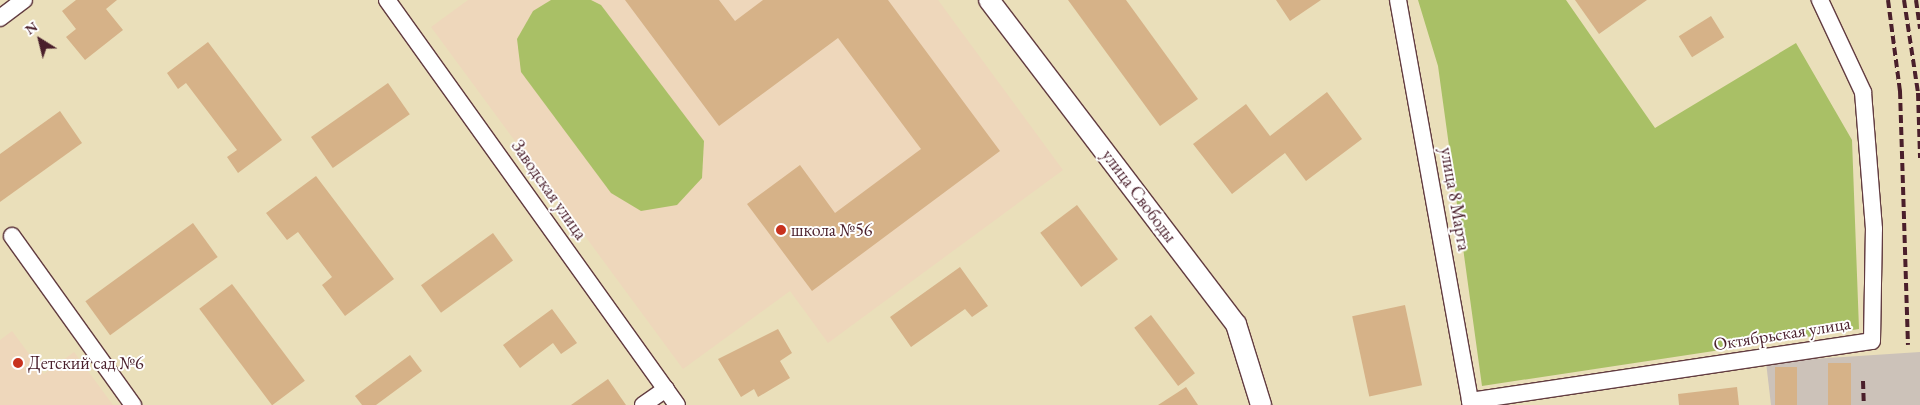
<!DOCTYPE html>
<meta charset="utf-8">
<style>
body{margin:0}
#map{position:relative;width:1920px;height:405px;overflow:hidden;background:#eadfba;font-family:"EB Garamond",serif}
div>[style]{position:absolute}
.built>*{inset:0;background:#eed7bb}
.industrial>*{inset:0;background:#ccc2b9}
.green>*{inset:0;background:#a9c066}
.building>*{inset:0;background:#d6b288;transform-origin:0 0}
.roads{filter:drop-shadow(1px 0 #623c40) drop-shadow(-1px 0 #623c40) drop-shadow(0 1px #623c40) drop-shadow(0 -1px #623c40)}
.minor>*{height:16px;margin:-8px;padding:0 8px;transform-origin:8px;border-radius:8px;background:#fff}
.tertiary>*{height:20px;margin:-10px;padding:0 10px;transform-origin:10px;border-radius:10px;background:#fff}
.rail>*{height:4px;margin-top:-2px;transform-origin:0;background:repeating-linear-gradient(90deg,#4a1f2b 0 8px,transparent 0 12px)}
.dots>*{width:14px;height:14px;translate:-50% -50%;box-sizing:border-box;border:2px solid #fff;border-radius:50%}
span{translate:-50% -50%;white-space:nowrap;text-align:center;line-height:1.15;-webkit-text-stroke:4px #fff;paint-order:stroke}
.street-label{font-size:18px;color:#4a1f2b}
.poi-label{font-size:18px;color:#4a1f2b}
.left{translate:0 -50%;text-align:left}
.north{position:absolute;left:15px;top:15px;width:50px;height:50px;-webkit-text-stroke:4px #fff;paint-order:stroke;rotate:324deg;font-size:14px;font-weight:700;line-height:20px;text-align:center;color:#4a1f2b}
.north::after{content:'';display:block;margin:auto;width:18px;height:22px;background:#4a1f2b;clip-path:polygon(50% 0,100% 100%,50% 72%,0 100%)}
</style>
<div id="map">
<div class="built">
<div style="clip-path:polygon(468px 0,938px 0,1063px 170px,828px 343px,790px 291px,683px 369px,431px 27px)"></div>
<div style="clip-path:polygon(12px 331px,44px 374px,74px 352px,113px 405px,0 405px,0 340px)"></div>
</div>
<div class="industrial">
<div style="clip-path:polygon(1920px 352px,1920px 405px,1771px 405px,1766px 362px)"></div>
</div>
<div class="green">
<div style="clip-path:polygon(591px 0,601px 5px,704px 141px,702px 178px,677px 205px,641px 211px,611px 193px,521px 72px,517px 39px,533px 11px,551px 0)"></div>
<div style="clip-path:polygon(1418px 0,1566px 0,1655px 128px,1796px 43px,1852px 140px,1859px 329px,1482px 386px,1438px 66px)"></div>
</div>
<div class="building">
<div style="clip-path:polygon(76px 0,117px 0,106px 9px,123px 30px,85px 60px,66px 37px,76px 29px,62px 11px)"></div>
<div style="clip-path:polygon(625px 0,719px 0,735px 21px,763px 0,888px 0,1000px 151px,812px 291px,747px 204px,800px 165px,835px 213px,921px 149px,838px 38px,719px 126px)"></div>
<div style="clip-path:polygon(1068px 0,1126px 0,1198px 99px,1160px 126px)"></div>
<div style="clip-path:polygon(1276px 0,1321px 0,1290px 21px)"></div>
<div style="clip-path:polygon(1575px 0,1647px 0,1599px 34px)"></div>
<div style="left:1711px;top:16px;width:25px;height:38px;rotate:58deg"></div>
<div style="clip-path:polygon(208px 42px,282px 140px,238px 173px,227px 157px,237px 150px,186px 83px,178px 89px,167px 73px)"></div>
<div style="left:388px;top:83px;width:38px;height:94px;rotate:55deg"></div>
<div style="clip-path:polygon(1327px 92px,1362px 139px,1306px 181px,1285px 153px,1232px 194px,1193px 144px,1246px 104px,1270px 136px)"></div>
<div style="clip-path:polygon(60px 111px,82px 143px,0 202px,0 154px)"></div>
<div style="clip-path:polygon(316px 176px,394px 279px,345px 316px,322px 285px,332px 277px,298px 232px,287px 240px,266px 213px)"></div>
<div style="left:1077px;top:205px;width:68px;height:46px;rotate:53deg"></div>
<div style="left:193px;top:223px;width:42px;height:133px;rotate:54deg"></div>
<div style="left:493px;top:233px;width:34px;height:89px;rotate:54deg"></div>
<div style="clip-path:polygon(960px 267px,988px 306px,972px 317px,965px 309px,911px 347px,890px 317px)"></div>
<div style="left:232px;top:284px;width:121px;height:41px;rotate:53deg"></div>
<div style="left:1405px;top:305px;width:82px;height:54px;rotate:78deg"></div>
<div style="clip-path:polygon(552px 309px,577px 343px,561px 354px,553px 343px,520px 368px,503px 345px)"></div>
<div style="left:1151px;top:315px;width:73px;height:21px;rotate:53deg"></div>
<div style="clip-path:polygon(778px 329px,792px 353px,780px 361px,790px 378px,758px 397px,754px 389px,741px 397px,718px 359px)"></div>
<div style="clip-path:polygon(410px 355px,422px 371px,376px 405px,362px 405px,355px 396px)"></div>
<div style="left:1851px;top:363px;width:42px;height:23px;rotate:90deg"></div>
<div style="left:1775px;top:367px;width:22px;height:38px"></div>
<div style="clip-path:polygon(608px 379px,626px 405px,571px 405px)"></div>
<div style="clip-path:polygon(1186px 387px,1198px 405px,1158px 405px)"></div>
<div style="clip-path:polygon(1737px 387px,1739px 405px,1679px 405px,1678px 394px)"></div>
</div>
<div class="roads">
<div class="minor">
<div style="left:387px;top:0;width:498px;rotate:54.4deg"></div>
<div style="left:1398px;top:0;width:412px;rotate:79.8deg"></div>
<div style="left:0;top:18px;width:30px;rotate:-37deg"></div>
<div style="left:12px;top:236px;width:208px;rotate:54.4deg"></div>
<div style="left:1470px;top:401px;width:406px;rotate:-8.5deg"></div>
<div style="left:1872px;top:341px;width:112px;rotate:-89deg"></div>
<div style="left:1874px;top:229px;width:137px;rotate:-94.6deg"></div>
<div style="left:1863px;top:92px;width:102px;rotate:-115.1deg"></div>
<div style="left:643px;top:405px;width:28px;rotate:-35deg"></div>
</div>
<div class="tertiary">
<div style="left:989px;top:0;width:407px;rotate:52.7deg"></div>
<div style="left:1236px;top:324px;width:85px;rotate:72.8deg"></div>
</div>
</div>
<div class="rail">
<div style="left:1888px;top:0;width:92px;rotate:82.5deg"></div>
<div style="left:1900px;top:91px;width:254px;rotate:88.2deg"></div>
<div style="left:1904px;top:0;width:94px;rotate:81.4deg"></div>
<div style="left:1918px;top:93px;width:65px;rotate:88.2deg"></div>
<div style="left:1916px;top:0;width:29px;rotate:82deg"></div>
<div style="left:1863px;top:381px;width:24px;rotate:88deg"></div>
</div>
<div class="dots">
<div style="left:781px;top:230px;background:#c8321e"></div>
<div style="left:18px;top:363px;background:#c8321e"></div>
</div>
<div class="street-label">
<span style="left:549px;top:190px;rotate:55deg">Заводская улица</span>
<span style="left:1139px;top:196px;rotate:53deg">улица Свободы</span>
<span style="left:1455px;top:199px;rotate:80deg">улица 8 Марта</span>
<span style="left:1782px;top:334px;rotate:-9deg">Октябрьская улица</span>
</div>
<div class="poi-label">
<span class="left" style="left:791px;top:230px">школа №56</span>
<span class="left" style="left:28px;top:363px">Детский сад №6</span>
</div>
<div class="north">N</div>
</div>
